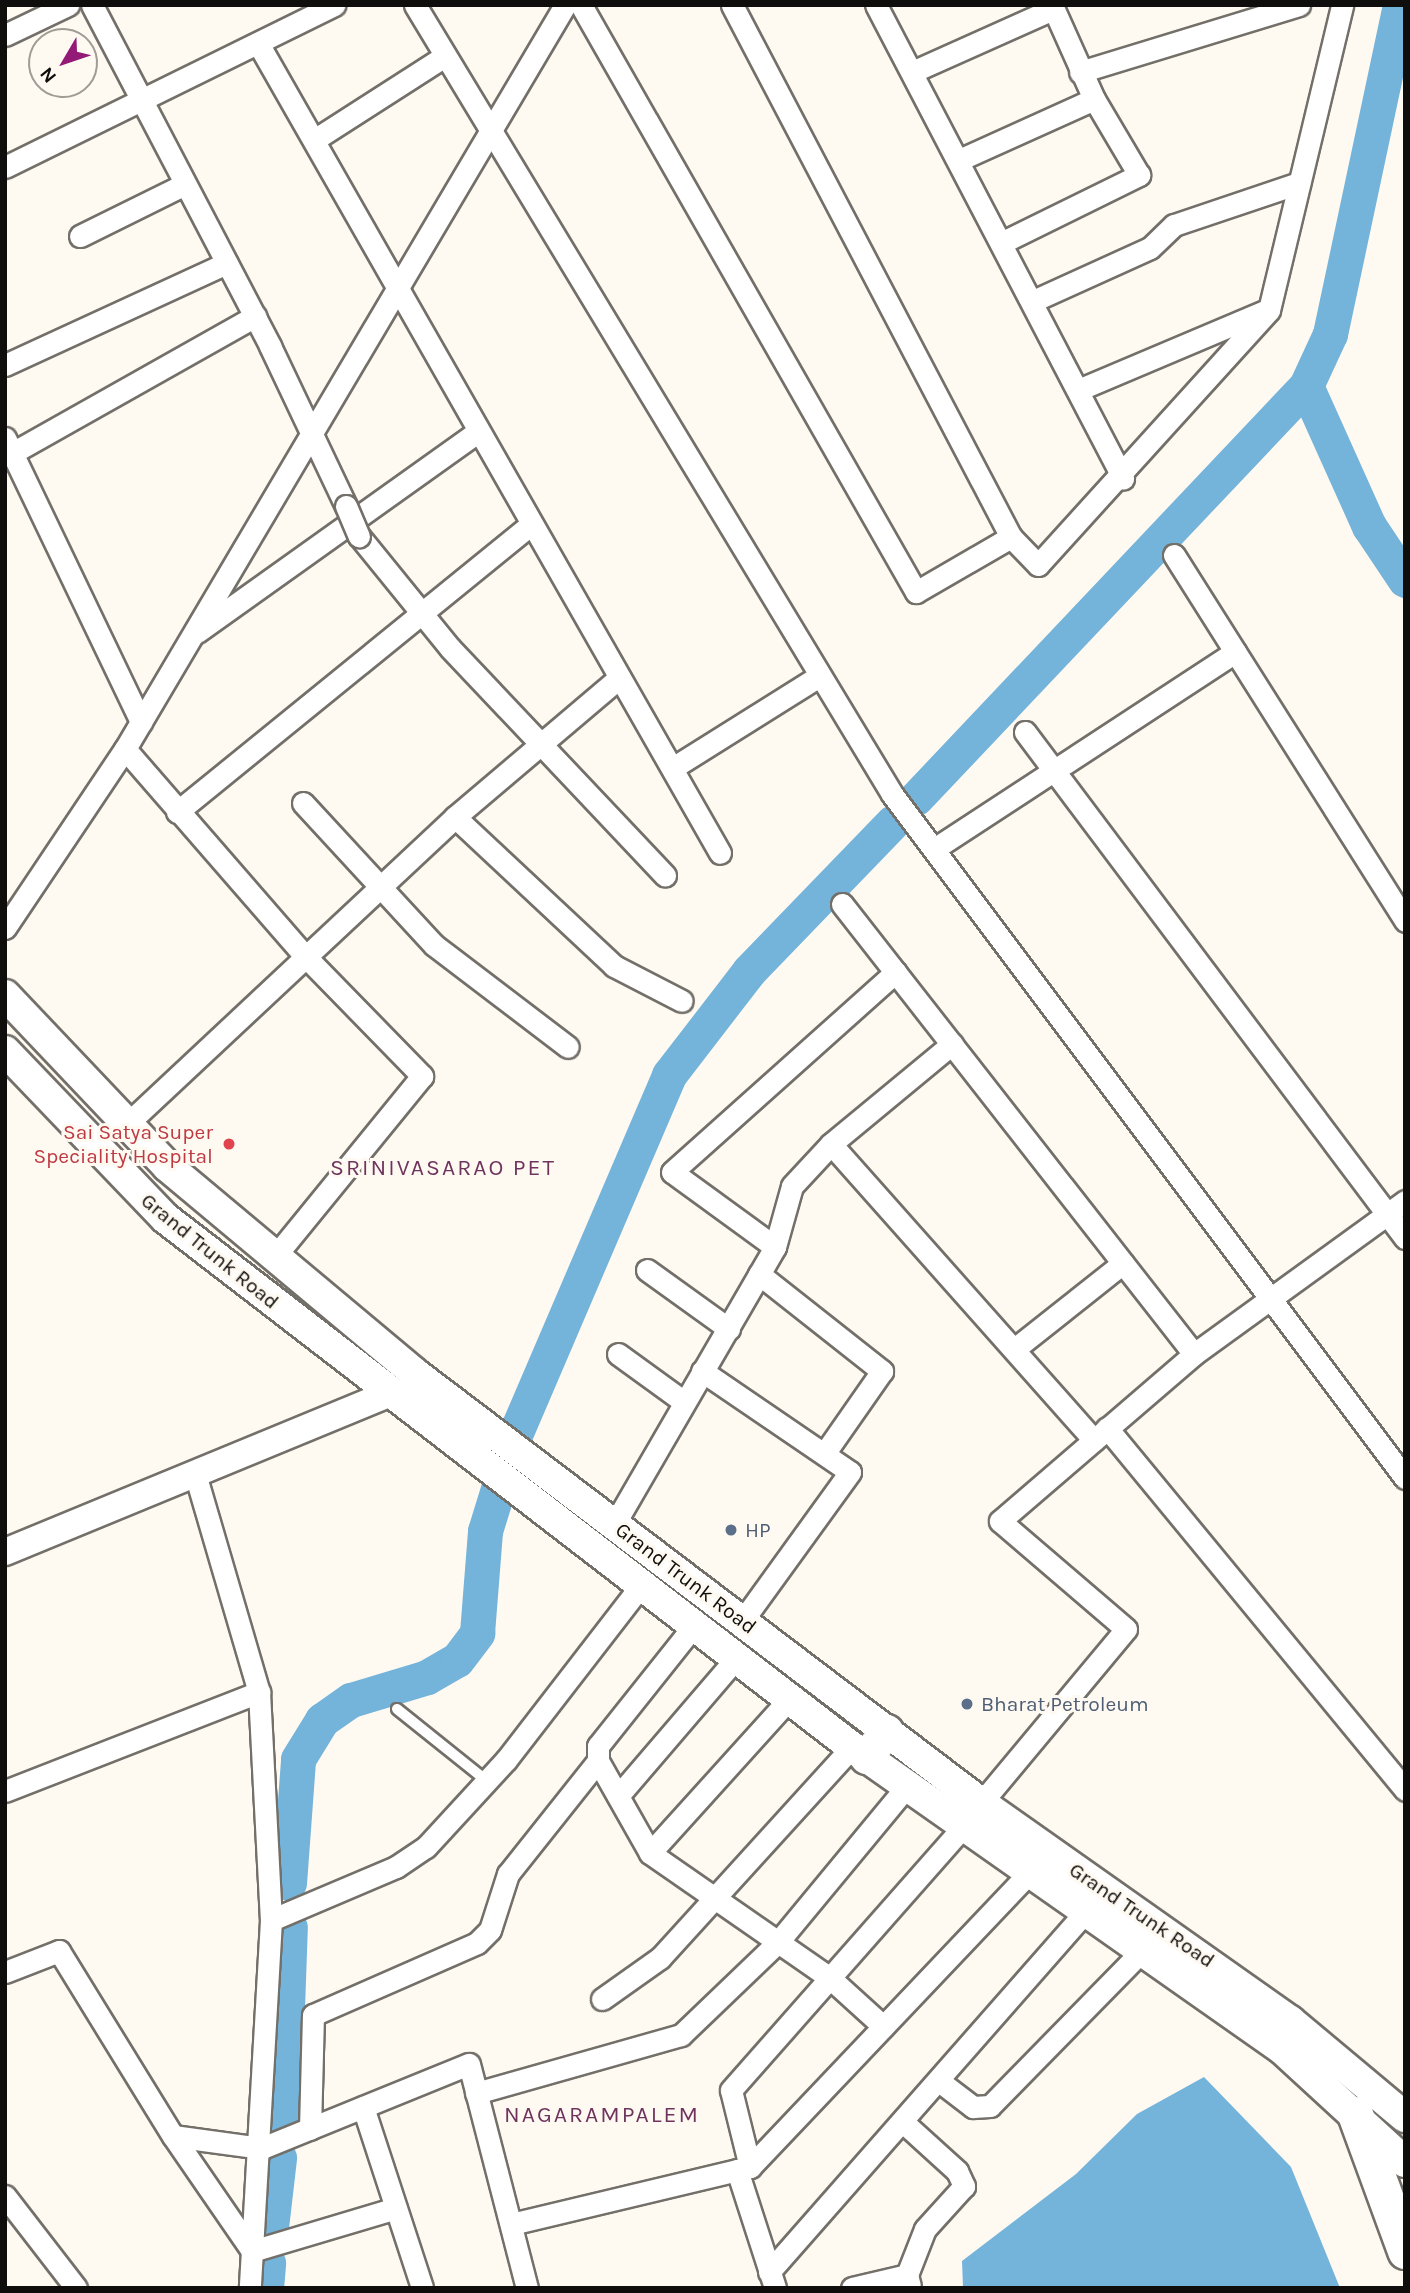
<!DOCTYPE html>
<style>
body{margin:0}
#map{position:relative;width:1410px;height:2293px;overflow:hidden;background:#fefaf2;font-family:Karla,sans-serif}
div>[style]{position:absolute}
.water>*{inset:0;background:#74b3da}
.river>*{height:35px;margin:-17.5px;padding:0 17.5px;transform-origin:17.5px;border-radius:17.5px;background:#74b3da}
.roads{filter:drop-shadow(2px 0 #736f69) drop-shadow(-2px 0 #736f69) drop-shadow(0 2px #736f69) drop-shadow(0 -2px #736f69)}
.service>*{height:10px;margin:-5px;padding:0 5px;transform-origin:5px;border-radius:5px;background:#fff}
.minor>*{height:21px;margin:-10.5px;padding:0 10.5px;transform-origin:10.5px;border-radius:10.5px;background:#fff}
.tertiary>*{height:26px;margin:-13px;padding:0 13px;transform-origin:13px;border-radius:13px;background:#fff}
.secondary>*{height:30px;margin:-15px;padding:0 15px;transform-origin:15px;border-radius:15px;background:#fff}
.primary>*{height:33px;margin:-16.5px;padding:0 16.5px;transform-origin:16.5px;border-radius:16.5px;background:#fff}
.trunk>*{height:35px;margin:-17.5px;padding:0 17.5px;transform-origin:17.5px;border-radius:17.5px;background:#fff}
.bridges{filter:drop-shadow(2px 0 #736f69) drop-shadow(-2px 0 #736f69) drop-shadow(0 2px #736f69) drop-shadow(0 -2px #736f69)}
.minor-bridge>*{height:21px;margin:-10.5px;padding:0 10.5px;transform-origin:10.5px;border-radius:10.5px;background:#fff}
.dots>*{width:19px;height:19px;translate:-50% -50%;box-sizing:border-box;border:4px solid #fefaf2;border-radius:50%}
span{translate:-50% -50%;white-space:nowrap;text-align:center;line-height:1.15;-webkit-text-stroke:6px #fefaf2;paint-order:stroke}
.health-label{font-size:21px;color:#be3a42}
.right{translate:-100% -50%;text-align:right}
.street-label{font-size:21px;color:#100e0c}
.service-label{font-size:21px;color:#4e5e75}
.left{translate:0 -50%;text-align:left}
.neighbourhood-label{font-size:23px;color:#6f345d;letter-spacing:2px}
.frame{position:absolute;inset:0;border:7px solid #100e0c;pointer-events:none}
.north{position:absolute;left:28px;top:28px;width:70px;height:70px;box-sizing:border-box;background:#fefaf2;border:2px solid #9f9c96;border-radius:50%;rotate:231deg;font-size:19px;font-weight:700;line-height:28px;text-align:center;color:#100e0c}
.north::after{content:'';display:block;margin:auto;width:24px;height:32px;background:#931b77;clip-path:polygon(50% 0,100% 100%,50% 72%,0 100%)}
</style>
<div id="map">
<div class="water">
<div style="clip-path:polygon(1204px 2077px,1291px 2167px,1340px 2288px,963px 2288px,962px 2261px,1076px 2174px,1137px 2114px)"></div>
</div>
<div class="river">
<div style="left:1306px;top:386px;width:154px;rotate:65.8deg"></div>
<div style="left:1369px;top:526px;width:65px;rotate:56.3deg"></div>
<div style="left:916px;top:798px;width:567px;rotate:-46.57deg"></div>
<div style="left:1306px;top:386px;width:57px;rotate:-65.2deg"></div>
<div style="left:1330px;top:334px;width:336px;rotate:-78deg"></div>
<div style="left:289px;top:1883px;width:124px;rotate:-85.8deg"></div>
<div style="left:298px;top:1759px;width:46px;rotate:-58.4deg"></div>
<div style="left:322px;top:1720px;width:35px;rotate:-35deg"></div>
<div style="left:351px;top:1700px;width:79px;rotate:-16.8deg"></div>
<div style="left:427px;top:1677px;width:34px;rotate:-30deg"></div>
<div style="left:457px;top:1660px;width:34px;rotate:-53deg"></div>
<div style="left:477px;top:1633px;width:102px;rotate:-85.5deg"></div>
<div style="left:485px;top:1531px;width:98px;rotate:-72.9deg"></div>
<div style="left:514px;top:1437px;width:394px;rotate:-66.8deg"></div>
<div style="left:669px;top:1075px;width:131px;rotate:-52.4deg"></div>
<div style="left:749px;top:971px;width:207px;rotate:-46deg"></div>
<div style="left:283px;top:2123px;width:196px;rotate:-88deg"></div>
<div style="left:270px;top:2236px;width:79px;rotate:-83.4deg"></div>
<div style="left:266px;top:2288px;width:25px;rotate:-85deg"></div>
</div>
<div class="roads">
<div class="service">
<div style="left:397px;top:1709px;width:115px;rotate:38.7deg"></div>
</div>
<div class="minor">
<div style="left:92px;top:5px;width:385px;rotate:62.4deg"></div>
<div style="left:270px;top:346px;width:177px;rotate:64.6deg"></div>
<div style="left:415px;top:5px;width:922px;rotate:58.84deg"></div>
<div style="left:892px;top:794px;width:855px;rotate:53.13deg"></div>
<div style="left:581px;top:5px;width:676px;rotate:60.29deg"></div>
<div style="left:916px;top:592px;width:110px;rotate:-30.1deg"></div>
<div style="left:732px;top:5px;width:601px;rotate:62.33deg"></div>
<div style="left:1011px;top:537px;width:39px;rotate:46deg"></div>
<div style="left:1038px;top:565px;width:344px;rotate:-47.8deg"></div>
<div style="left:1269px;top:310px;width:314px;rotate:-76.5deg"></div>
<div style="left:876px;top:5px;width:534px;rotate:62.43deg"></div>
<div style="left:5px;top:35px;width:70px;rotate:-25.5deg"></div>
<div style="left:259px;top:45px;width:930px;rotate:60.29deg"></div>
<div style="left:912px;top:72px;width:154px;rotate:-24.1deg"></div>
<div style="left:1080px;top:72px;width:229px;rotate:-17deg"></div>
<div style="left:314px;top:140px;width:156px;rotate:-32.7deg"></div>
<div style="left:959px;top:160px;width:148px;rotate:-24.3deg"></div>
<div style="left:5px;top:167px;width:367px;rotate:-26.2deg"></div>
<div style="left:80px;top:236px;width:117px;rotate:-26.3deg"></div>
<div style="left:1003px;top:242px;width:152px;rotate:-26.2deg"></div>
<div style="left:1139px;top:175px;width:88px;rotate:-120.6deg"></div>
<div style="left:1094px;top:99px;width:103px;rotate:-114.1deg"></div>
<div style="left:1033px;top:301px;width:128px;rotate:-24.4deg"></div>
<div style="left:1150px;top:248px;width:33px;rotate:-44deg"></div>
<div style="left:1174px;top:225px;width:132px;rotate:-18.6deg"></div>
<div style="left:5px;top:365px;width:244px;rotate:-24.7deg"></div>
<div style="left:1078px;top:390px;width:201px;rotate:-22.9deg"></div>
<div style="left:5px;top:438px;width:315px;rotate:64.4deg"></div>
<div style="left:14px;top:452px;width:277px;rotate:-29.4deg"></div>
<div style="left:359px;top:536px;width:144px;rotate:50.9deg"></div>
<div style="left:450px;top:648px;width:313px;rotate:46.6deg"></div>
<div style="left:1174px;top:555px;width:433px;rotate:57.7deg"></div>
<div style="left:197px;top:632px;width:344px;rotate:-35.5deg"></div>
<div style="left:1025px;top:732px;width:633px;rotate:53.09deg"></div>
<div style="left:125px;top:749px;width:274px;rotate:49deg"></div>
<div style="left:305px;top:956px;width:168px;rotate:45.7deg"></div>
<div style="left:422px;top:1076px;width:232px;rotate:129.2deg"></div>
<div style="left:674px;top:767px;width:171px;rotate:-32.1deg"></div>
<div style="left:303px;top:803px;width:193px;rotate:47.3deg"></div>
<div style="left:434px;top:945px;width:168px;rotate:37.3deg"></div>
<div style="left:177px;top:812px;width:454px;rotate:-39.1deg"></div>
<div style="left:455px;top:817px;width:218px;rotate:43.1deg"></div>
<div style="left:614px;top:966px;width:76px;rotate:27.2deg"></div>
<div style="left:934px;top:849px;width:360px;rotate:-33.2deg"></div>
<div style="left:842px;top:904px;width:571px;rotate:51.97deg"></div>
<div style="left:5px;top:928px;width:216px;rotate:-56.2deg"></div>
<div style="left:125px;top:749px;width:864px;rotate:-59.4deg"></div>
<div style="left:125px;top:1126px;width:452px;rotate:-43.1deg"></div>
<div style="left:455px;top:817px;width:214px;rotate:-40.3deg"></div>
<div style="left:831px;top:1144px;width:396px;rotate:48.4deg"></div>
<div style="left:775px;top:1247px;width:127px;rotate:-143.9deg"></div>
<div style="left:672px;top:1172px;width:300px;rotate:-41.8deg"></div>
<div style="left:647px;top:1270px;width:101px;rotate:35.7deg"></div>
<div style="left:759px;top:1274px;width:157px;rotate:38.3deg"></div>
<div style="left:882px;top:1371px;width:101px;rotate:124.9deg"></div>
<div style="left:1017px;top:1347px;width:135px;rotate:-38.4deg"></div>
<div style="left:618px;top:1354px;width:80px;rotate:35.9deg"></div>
<div style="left:702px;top:1371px;width:179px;rotate:34.3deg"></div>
<div style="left:850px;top:1472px;width:184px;rotate:125.9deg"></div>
<div style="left:1107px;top:1428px;width:469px;rotate:50.5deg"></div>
<div style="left:196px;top:1477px;width:224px;rotate:73.7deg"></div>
<div style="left:259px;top:1692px;width:228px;rotate:87deg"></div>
<div style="left:271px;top:1920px;width:369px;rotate:93.3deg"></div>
<div style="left:615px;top:1523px;width:319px;rotate:-59.9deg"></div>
<div style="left:775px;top:1247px;width:63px;rotate:-74.4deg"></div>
<div style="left:792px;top:1186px;width:57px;rotate:-47.1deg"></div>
<div style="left:831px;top:1144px;width:157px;rotate:-39.6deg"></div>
<div style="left:598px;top:1761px;width:15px;rotate:-90deg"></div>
<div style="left:598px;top:1746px;width:156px;rotate:-51.5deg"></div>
<div style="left:5px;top:1791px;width:273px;rotate:-21.3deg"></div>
<div style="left:618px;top:1796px;width:186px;rotate:-49.4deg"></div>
<div style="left:981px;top:1803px;width:226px;rotate:-50.2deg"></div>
<div style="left:1126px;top:1629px;width:166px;rotate:-139.4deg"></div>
<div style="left:1000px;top:1521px;width:256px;rotate:-40.7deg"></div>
<div style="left:1194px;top:1354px;width:261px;rotate:-35.9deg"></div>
<div style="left:650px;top:1853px;width:212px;rotate:-47.9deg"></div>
<div style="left:271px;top:1920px;width:136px;rotate:-23deg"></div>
<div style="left:396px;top:1867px;width:36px;rotate:-34deg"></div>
<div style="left:426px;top:1847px;width:118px;rotate:-47.4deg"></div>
<div style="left:506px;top:1760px;width:222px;rotate:-52.3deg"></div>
<div style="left:5px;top:1972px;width:58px;rotate:-21.3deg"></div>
<div style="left:59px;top:1951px;width:217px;rotate:58.4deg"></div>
<div style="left:173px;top:2136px;width:140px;rotate:55.5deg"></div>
<div style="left:252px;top:2251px;width:150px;rotate:-16.6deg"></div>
<div style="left:602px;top:1999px;width:71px;rotate:-35.3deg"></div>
<div style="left:660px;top:1958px;width:285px;rotate:-47.7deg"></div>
<div style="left:939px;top:2081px;width:43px;rotate:37.4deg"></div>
<div style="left:973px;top:2107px;width:17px;rotate:-3deg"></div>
<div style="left:990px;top:2106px;width:214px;rotate:-45.6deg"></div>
<div style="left:476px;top:2093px;width:213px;rotate:-15.8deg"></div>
<div style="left:681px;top:2035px;width:134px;rotate:-43.8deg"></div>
<div style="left:778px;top:1942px;width:201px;rotate:-50.4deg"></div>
<div style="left:363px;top:2107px;width:190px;rotate:71.9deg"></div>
<div style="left:904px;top:2123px;width:72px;rotate:42.2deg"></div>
<div style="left:957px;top:2171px;width:17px;rotate:65deg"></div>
<div style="left:964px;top:2186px;width:58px;rotate:132.2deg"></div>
<div style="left:925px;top:2229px;width:49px;rotate:111.4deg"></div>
<div style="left:310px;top:2129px;width:114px;rotate:-88.5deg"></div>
<div style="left:313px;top:2015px;width:179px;rotate:-23.7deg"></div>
<div style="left:477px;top:1943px;width:18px;rotate:-45deg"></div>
<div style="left:490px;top:1930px;width:59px;rotate:-72.2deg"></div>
<div style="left:508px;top:1874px;width:144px;rotate:-51.5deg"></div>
<div style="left:598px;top:1761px;width:106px;rotate:60.5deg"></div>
<div style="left:650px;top:1853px;width:219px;rotate:34.8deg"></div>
<div style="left:830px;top:1978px;width:72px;rotate:42.2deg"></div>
<div style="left:173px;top:2136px;width:90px;rotate:7.7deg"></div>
<div style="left:262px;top:2148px;width:223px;rotate:-22.1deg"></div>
<div style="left:469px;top:2064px;width:231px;rotate:75.5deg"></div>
<div style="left:750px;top:2167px;width:79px;rotate:-103.9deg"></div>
<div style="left:731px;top:2090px;width:349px;rotate:-48.6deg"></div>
<div style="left:737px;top:2170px;width:124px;rotate:72.1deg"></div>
<div style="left:5px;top:2196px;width:116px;rotate:52.3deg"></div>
<div style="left:511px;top:2224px;width:246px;rotate:-13.4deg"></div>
<div style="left:750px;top:2167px;width:402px;rotate:-46.5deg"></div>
<div style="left:769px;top:2272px;width:476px;rotate:-48.7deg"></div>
<div style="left:852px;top:2288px;width:57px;rotate:-13.3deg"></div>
<div style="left:907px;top:2275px;width:11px;rotate:75deg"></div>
</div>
<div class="tertiary">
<div style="left:5px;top:1552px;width:417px;rotate:-22.4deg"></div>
</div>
<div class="secondary">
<div style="left:5px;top:995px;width:236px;rotate:46.5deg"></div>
<div style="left:167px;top:1166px;width:321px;rotate:39.9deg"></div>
<div style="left:413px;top:1372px;width:713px;rotate:37.19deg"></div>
<div style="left:981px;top:1803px;width:378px;rotate:35.2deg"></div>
<div style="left:1290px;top:2021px;width:150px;rotate:39.9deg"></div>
<div style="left:5px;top:1051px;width:231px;rotate:46.2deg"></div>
<div style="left:165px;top:1218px;width:867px;rotate:37.6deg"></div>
<div style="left:852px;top:1747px;width:525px;rotate:35.08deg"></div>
<div style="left:1282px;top:2049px;width:167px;rotate:42.6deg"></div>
</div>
<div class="primary">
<div style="left:866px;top:1757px;width:33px;rotate:-52deg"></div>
</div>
<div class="trunk">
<div style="left:1355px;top:2114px;width:146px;rotate:69.9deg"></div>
</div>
</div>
<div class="bridges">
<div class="minor-bridge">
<div style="left:346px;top:506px;width:33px;rotate:67deg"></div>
</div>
</div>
<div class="dots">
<div style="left:229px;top:1144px;background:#e0444e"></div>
<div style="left:731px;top:1530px;background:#5c6f8a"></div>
<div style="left:967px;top:1704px;background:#5c6f8a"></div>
</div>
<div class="health-label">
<span class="right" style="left:213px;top:1144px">Sai Satya Super<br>Speciality Hospital</span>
</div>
<div class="street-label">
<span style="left:210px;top:1251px;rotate:39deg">Grand Trunk Road</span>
<span style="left:686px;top:1578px;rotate:37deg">Grand Trunk Road</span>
<span style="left:1142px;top:1915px;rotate:34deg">Grand Trunk Road</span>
</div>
<div class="service-label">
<span class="left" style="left:745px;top:1530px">HP</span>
<span class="left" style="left:981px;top:1704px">Bharat Petroleum</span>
</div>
<div class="neighbourhood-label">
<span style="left:443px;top:1168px">SRINIVASARAO PET</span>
<span style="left:602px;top:2115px">NAGARAMPALEM</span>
</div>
<div class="frame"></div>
<div class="north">N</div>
</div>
